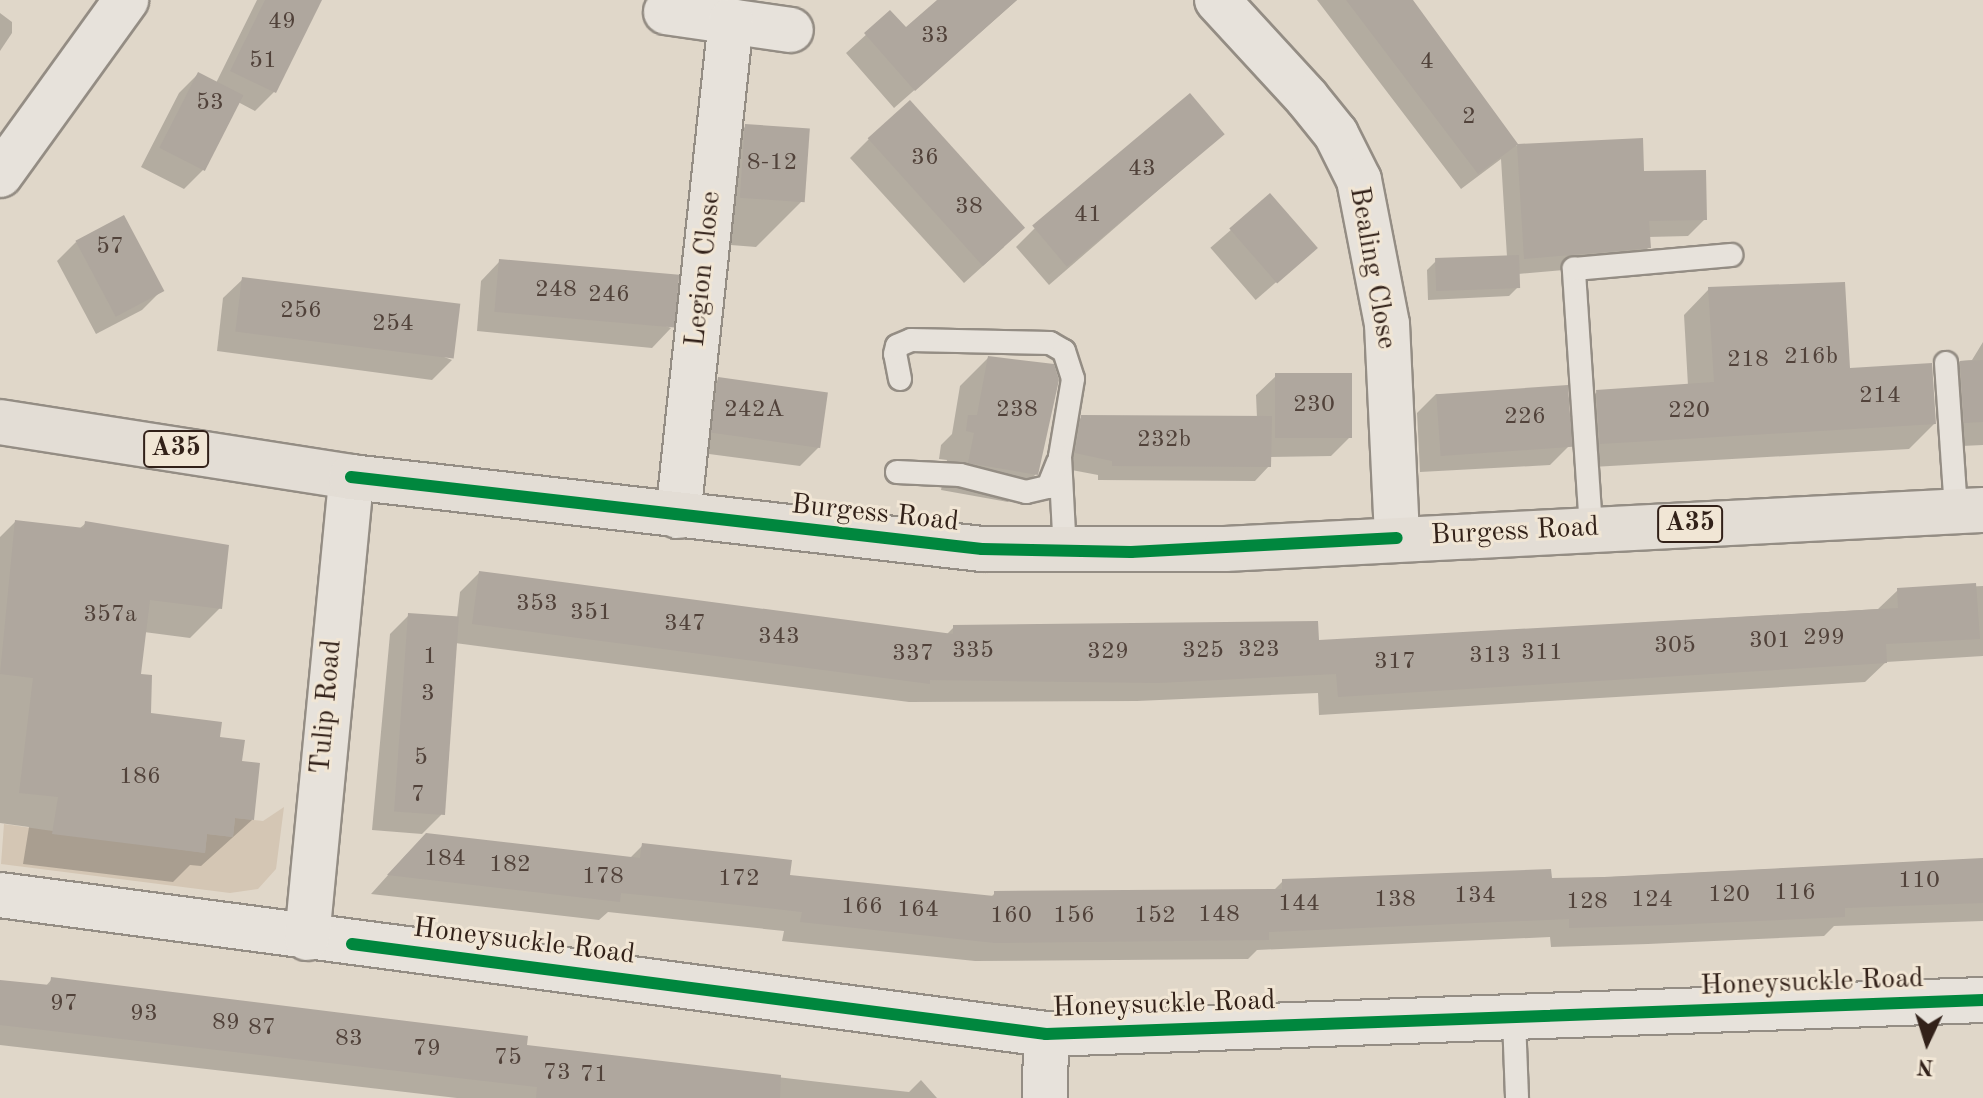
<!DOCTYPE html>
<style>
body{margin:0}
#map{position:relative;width:1983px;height:1098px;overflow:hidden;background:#e0d7c9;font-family:"Old Standard TT",serif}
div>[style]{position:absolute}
.green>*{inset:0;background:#d4c6b4}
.shadow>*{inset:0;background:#0003;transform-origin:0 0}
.building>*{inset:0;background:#afa79e;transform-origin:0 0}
.roads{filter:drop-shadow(2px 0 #948d84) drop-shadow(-2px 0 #948d84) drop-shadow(0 2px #948d84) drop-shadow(0 -2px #948d84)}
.service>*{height:22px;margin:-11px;padding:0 11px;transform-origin:11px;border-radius:11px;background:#e7e2db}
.minor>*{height:44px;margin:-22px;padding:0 22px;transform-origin:22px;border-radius:22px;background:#e7e2db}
.primary>*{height:44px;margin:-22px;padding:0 22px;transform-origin:22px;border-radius:22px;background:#e3ddd5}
.cycleway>*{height:12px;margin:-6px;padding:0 6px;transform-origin:6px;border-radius:6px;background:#00873e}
span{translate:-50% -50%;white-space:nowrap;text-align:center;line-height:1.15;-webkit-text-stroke:6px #f1e6d5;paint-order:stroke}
.number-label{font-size:24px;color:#51423a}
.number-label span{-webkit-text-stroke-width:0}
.shield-label span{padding:2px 6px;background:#f1e6d5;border:2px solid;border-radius:6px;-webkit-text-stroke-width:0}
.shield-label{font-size:26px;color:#322119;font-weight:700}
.street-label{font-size:28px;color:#322119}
.north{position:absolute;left:1887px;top:1002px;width:80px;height:80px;-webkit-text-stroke:6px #f1e6d5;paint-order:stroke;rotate:184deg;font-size:22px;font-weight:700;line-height:32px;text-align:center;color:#322119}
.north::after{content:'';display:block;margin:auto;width:28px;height:36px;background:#322119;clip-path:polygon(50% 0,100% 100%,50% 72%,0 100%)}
</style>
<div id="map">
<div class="green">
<div style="clip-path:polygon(284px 807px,276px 869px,258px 889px,230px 893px,1px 864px,4px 824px,205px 853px,207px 834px,233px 837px,235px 818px,263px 821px)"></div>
</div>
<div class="shadow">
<div style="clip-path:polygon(257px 0,321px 0,274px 92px,255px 111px,238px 102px,203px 170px,184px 189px,141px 167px,179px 93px,198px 74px,216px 83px)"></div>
<div style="clip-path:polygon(940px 0,1017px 0,894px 108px,846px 53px,890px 13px,906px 30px)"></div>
<div style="clip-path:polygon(1317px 0,1409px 0,1517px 146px,1642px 173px,1705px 219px,1688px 236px,1648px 237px,1649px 247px,1632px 264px,1518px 274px,1518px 287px,1509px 296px,1428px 300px,1427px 270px,1436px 261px,1507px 257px,1501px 159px,1461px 189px)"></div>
<div style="clip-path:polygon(0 13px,12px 22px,12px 33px,0 51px)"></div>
<div style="clip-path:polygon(746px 126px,801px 202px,756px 247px,693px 242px,701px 171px)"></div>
<div style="clip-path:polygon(1223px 134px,1049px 285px,1016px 247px,1035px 228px)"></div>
<div style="clip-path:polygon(869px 139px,1004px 247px,964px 283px,850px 158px)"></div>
<div style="left:1270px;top:196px;width:69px;height:79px;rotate:49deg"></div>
<div style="clip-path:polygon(76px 242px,161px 291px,142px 310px,96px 334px,57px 261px)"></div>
<div style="clip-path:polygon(500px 261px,671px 328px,652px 348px,477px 331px,481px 281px)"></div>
<div style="clip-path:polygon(243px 279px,452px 360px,432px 380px,217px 351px,223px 298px)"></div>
<div style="clip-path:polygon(1709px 289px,1934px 424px,1909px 449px,1575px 468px,1573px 442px,1550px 465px,1420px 472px,1417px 413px,1436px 394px,1568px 421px,1597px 392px,1688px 386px,1684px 315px)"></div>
<div style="clip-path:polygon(1983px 342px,1983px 445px,1940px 447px,1935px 385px,1960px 361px,1972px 360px)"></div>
<div style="clip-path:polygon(988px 358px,1036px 474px,1008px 502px,941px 490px,947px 460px,939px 459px,941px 445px,952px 434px,960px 386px)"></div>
<div style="clip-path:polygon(1276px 376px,1350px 437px,1331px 456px,1269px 457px,1269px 466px,1255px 481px,1098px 480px,1098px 475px,1061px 468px,1067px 432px,1082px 417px,1257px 418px,1256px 395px)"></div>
<div style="clip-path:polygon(719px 379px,819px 447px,800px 466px,694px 452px,700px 398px)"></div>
<div style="clip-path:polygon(15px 522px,79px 529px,86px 523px,220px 608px,190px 638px,144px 632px,139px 675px,149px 715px,218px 739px,240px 763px,252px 820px,201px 866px,190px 865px,173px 882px,23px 864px,29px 827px,0 823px,0 537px)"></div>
<div style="clip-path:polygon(479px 573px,946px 635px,954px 627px,1317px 642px,1878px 609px,1898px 590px,1983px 586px,1983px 656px,1886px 662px,1865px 682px,1319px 715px,1318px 693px,1137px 701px,909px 702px,455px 643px,441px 815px,422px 834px,372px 830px,390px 634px,409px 615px,457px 618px,460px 592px)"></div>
<div style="clip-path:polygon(643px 845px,788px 877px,990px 898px,995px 893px,1273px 891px,1283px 881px,1550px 880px,1983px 859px,1983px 921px,1834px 926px,1824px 936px,1648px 944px,1551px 947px,1550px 937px,1257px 950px,1248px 959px,975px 961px,782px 941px,784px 931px,682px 920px,608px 912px,599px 920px,371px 894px,407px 854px,629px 859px)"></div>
<div style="clip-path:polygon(52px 979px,525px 1047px,828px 1083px,909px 1092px,921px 1080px,937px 1098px,457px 1098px,0 1045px,0 982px,45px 987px)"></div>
</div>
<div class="building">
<div style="clip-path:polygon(265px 0,322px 0,276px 93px,230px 71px)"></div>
<div style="clip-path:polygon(937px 0,1017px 0,915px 91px,864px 33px,890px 10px,906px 27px)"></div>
<div style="clip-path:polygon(1346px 0,1413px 0,1518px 144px,1643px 138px,1644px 171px,1706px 170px,1707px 220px,1649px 221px,1651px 248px,1524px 259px,1517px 145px,1478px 174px)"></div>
<div style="left:198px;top:72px;width:51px;height:85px;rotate:27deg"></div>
<div style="left:1190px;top:93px;width:54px;height:206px;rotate:50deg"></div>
<div style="left:910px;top:100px;width:172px;height:57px;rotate:48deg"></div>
<div style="left:745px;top:124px;width:65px;height:74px;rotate:4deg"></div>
<div style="left:1270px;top:193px;width:73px;height:54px;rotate:49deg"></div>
<div style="left:124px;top:215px;width:86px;height:55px;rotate:62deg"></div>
<div style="left:1519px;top:255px;width:33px;height:84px;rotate:88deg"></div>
<div style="left:499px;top:259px;width:181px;height:53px;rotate:5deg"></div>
<div style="left:242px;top:277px;width:220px;height:55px;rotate:7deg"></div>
<div style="clip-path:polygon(1845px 282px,1850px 368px,1932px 363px,1936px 424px,1600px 444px,1596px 390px,1714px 382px,1708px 287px)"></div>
<div style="clip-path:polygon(988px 356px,1054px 364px,1059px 380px,1038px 475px,968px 463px,974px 433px,966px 431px,968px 415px,977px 415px)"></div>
<div style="clip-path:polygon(1983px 360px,1983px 422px,1964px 423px,1960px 361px)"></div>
<div style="left:1352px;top:373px;width:65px;height:77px;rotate:90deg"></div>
<div style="left:718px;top:377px;width:111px;height:56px;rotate:8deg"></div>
<div style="left:1568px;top:385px;width:62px;height:132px;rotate:86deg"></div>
<div style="clip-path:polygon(1081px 415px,1272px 416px,1271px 467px,1112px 466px,1112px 461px,1075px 453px)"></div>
<div style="clip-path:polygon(15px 520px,84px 528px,85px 521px,229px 545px,222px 609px,150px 600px,141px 674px,152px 675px,151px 713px,222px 722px,220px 737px,245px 740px,242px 761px,260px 763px,254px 820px,235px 818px,233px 837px,207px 834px,205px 853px,52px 834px,58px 797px,19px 793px,33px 678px,0 674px)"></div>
<div style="clip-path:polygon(479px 571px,953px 634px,953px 625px,1318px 621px,1319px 640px,1898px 608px,1897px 588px,1976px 583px,1980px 639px,1886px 644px,1887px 663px,1338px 697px,1336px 674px,1158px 683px,930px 680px,930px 684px,472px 624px)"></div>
<div style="left:408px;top:613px;width:51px;height:199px;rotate:4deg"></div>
<div style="clip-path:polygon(426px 833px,640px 858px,642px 843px,677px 847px,792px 860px,790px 875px,994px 896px,994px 891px,1282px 889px,1282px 879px,1314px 878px,1551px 869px,1552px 878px,1604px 877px,1983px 858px,1983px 903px,1845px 908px,1845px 917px,1669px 925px,1569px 928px,1569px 919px,1269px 932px,1269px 940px,995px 943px,800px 922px,802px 912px,702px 901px,621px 893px,620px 902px,387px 875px)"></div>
<div style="clip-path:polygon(51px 977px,528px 1036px,527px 1045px,781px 1075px,780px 1098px,536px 1098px,537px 1087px,0 1025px,0 980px,50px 985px)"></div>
</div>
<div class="roads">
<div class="service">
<div style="left:1946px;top:363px;width:148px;rotate:86.1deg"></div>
<div style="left:900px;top:379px;width:25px;rotate:-101deg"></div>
<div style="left:895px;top:354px;width:8px;rotate:-76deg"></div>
<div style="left:897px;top:346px;width:15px;rotate:-23deg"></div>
<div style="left:911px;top:340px;width:139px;rotate:1.2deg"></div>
<div style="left:1050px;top:343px;width:16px;rotate:30deg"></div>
<div style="left:1064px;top:351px;width:29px;rotate:72deg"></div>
<div style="left:1073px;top:379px;width:79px;rotate:99.5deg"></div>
<div style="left:1060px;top:457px;width:95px;rotate:87deg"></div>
<div style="left:897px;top:472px;width:63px;rotate:2.7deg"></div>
<div style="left:960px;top:475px;width:68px;rotate:14.4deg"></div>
<div style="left:1026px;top:492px;width:23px;rotate:-13deg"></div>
<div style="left:1048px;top:487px;width:27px;rotate:-68deg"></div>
<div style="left:1591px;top:528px;width:260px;rotate:-93.8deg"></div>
<div style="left:1574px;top:269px;width:158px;rotate:-5.1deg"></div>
<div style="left:1514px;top:1019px;width:79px;rotate:87.8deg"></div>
</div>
<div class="minor">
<div style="left:1217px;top:0;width:133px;rotate:47.4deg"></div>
<div style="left:1307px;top:98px;width:46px;rotate:51.1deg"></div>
<div style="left:1336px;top:134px;width:51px;rotate:63.4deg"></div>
<div style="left:1359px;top:180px;width:147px;rotate:79deg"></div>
<div style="left:1387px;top:324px;width:214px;rotate:87.3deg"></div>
<div style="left:666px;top:12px;width:126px;rotate:8.2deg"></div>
<div style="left:0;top:175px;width:216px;rotate:-54.2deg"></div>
<div style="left:678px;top:516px;width:498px;rotate:-83.9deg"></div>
<div style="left:0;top:895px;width:1055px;rotate:7.57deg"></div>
<div style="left:1046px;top:1034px;width:938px;rotate:-2.08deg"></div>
<div style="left:307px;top:938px;width:463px;rotate:-84.5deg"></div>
<div style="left:1045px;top:1098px;width:64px;rotate:-89.1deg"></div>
</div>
<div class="primary">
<div style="left:0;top:422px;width:355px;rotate:8.9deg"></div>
<div style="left:351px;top:477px;width:635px;rotate:6.51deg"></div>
<div style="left:982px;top:549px;width:243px"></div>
<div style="left:1225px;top:549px;width:759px;rotate:-2.95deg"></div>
</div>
</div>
<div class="cycleway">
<div style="left:351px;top:477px;width:635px;rotate:6.51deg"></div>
<div style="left:982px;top:549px;width:149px;rotate:1.2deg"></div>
<div style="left:1131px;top:552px;width:266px;rotate:-3deg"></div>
<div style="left:352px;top:944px;width:700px;rotate:7.39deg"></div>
<div style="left:1046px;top:1034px;width:938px;rotate:-2.08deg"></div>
</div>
<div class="number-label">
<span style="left:282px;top:23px">49</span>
<span style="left:935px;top:37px">33</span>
<span style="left:263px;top:62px">51</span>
<span style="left:1427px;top:63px">4</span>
<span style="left:210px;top:104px">53</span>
<span style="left:1469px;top:118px">2</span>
<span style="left:925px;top:159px">36</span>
<span style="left:772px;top:164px">8-12</span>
<span style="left:1142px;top:170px">43</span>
<span style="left:969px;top:208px">38</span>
<span style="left:1088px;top:216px">41</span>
<span style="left:110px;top:248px">57</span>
<span style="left:556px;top:291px">248</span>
<span style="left:609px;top:296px">246</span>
<span style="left:301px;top:312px">256</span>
<span style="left:393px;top:325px">254</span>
<span style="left:1811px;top:358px">216b</span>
<span style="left:1748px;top:361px">218</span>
<span style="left:1880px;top:397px">214</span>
<span style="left:1314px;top:406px">230</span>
<span style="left:754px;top:411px">242A</span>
<span style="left:1017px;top:411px">238</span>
<span style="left:1689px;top:412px">220</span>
<span style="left:1525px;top:418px">226</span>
<span style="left:1164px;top:441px">232b</span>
<span style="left:537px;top:605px">353</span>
<span style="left:591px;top:614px">351</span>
<span style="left:110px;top:616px">357a</span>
<span style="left:685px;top:625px">347</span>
<span style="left:779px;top:638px">343</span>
<span style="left:1824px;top:639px">299</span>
<span style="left:1770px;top:642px">301</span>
<span style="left:1675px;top:647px">305</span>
<span style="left:1259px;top:651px">323</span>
<span style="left:973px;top:652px">335</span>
<span style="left:1203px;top:652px">325</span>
<span style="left:1108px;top:653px">329</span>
<span style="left:1542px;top:654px">311</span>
<span style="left:913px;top:655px">337</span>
<span style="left:1490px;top:657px">313</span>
<span style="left:430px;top:658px">1</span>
<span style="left:1395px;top:663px">317</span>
<span style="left:428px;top:695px">3</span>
<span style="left:421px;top:759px">5</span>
<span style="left:140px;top:778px">186</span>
<span style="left:418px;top:796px">7</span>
<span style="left:445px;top:860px">184</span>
<span style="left:510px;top:866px">182</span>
<span style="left:603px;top:878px">178</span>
<span style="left:739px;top:880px">172</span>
<span style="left:1919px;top:882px">110</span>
<span style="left:1795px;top:894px">116</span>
<span style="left:1729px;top:896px">120</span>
<span style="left:1475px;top:897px">134</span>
<span style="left:1395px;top:901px">138</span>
<span style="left:1652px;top:901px">124</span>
<span style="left:1587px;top:903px">128</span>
<span style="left:1299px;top:905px">144</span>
<span style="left:862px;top:908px">166</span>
<span style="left:918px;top:911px">164</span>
<span style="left:1219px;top:916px">148</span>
<span style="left:1011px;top:917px">160</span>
<span style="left:1074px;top:917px">156</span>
<span style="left:1155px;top:917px">152</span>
<span style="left:64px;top:1005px">97</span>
<span style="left:144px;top:1015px">93</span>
<span style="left:226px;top:1024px">89</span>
<span style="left:262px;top:1029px">87</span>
<span style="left:349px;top:1040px">83</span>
<span style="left:427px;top:1050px">79</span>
<span style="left:508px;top:1059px">75</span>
<span style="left:557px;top:1074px">73</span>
<span style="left:594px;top:1076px">71</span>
</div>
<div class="shield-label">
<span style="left:176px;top:449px">A35</span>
<span style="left:1690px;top:524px">A35</span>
</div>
<div class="street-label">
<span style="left:1372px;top:268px;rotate:80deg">Bealing Close</span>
<span style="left:704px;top:269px;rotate:-84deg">Legion Close</span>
<span style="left:875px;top:514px;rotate:6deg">Burgess Road</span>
<span style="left:1515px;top:532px;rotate:-3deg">Burgess Road</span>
<span style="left:327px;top:707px;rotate:-85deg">Tulip Road</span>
<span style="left:524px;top:942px;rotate:7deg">Honeysuckle Road</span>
<span style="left:1812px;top:983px;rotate:-2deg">Honeysuckle Road</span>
<span style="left:1164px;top:1005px;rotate:-2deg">Honeysuckle Road</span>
</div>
<div class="north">N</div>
</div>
